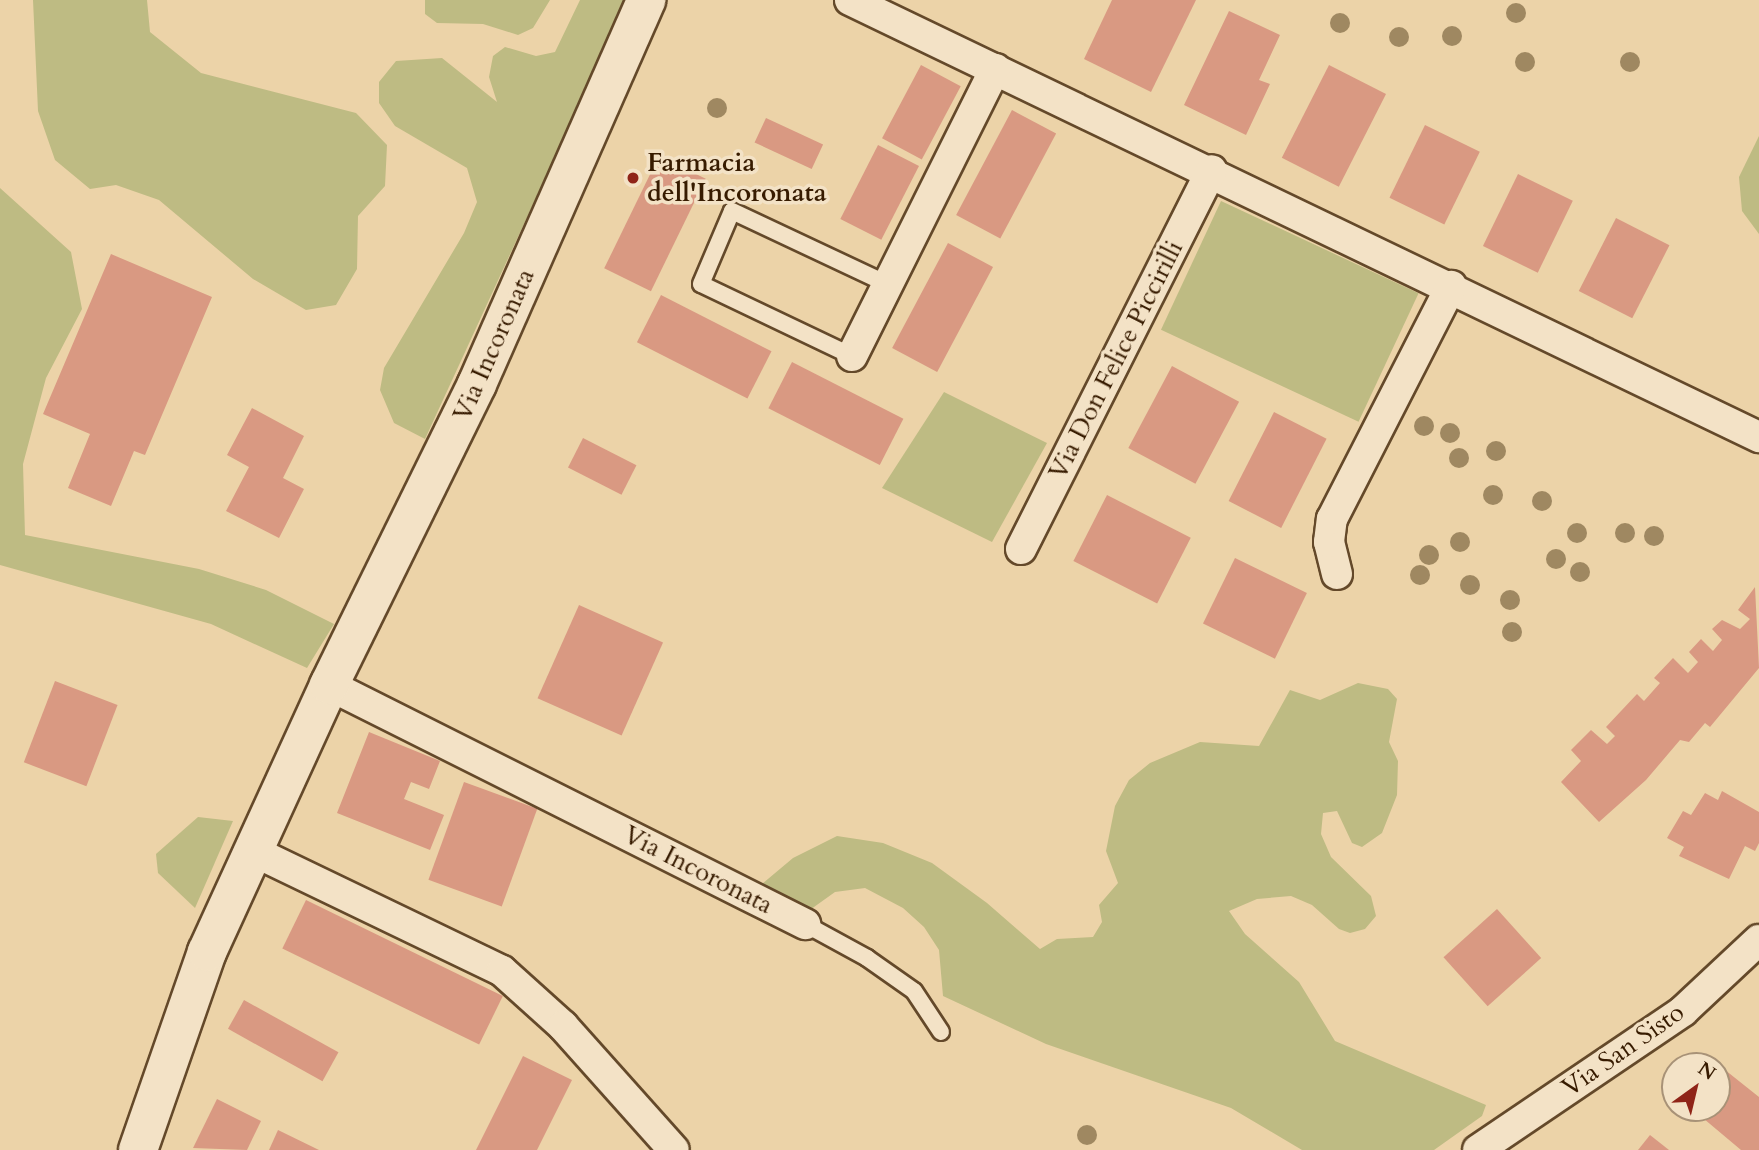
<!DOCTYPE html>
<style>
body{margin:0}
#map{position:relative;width:1759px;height:1150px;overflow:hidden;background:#ecd3a8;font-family:Cardo,serif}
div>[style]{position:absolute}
.green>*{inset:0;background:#bebb83;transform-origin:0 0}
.building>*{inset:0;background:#d99982;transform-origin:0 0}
.roads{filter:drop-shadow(2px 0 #64492a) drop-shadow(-2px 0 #64492a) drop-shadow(0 2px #64492a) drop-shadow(0 -2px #64492a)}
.lane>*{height:16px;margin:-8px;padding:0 8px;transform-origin:8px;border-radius:8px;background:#f3e2c6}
.street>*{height:30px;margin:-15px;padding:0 15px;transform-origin:15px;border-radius:15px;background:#f3e2c6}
.secondary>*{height:38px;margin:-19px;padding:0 19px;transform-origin:19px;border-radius:19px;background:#f3e2c6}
.trees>*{width:20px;height:20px;margin:-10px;border-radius:50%;background:#9f8861}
.dots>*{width:19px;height:19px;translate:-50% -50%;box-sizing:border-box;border:4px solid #f3e2c6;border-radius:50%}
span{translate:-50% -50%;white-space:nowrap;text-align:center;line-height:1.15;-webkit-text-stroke:7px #f3e2c6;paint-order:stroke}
.poi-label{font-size:26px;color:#371b00;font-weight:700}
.left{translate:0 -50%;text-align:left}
.street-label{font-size:26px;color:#371b00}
.north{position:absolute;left:1661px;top:1052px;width:70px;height:70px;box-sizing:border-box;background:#f3e2c6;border:2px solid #a89277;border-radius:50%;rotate:34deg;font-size:19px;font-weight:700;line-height:28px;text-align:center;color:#371b00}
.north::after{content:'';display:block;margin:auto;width:24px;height:32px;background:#8f2418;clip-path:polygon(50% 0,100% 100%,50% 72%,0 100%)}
</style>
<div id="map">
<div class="green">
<div style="clip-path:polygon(33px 0,147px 0,150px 32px,201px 73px,356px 113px,387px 145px,385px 186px,358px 216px,357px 269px,336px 305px,306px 310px,253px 279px,159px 200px,116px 185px,90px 189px,55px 160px,38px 111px)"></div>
<div style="clip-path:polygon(425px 0,550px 0,533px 28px,518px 35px,483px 24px,437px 23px,425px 14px)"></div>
<div style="clip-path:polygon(580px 0,627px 0,425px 439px,394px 423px,380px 390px,384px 368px,464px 233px,477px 202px,467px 168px,395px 126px,379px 103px,379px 82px,396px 61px,442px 58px,497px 102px,489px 77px,493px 56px,505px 47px,536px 56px,555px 52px)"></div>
<div style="clip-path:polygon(1759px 136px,1759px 234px,1742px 211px,1739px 177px)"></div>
<div style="clip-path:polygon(0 188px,71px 252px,82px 309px,46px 378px,23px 464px,25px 535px,199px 569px,266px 590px,334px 624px,307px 668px,211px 624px,0 565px)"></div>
<div style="left:1221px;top:201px;width:218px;height:142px;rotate:25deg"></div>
<div style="clip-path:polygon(944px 392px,1047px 443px,992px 542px,882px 488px)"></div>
<div style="clip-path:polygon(1358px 683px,1388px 689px,1397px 699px,1389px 742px,1398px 761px,1397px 795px,1382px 833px,1362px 847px,1352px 843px,1337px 811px,1323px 813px,1321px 834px,1331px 857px,1371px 896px,1376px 916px,1365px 929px,1350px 933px,1339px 929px,1312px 905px,1291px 896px,1257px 899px,1229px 911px,1245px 934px,1299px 982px,1335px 1041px,1486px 1105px,1482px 1116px,1434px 1150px,1302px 1150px,1231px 1108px,1046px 1044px,943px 996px,939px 950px,924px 927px,903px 908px,865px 888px,835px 892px,807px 912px,756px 889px,793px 858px,837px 836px,883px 843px,932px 863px,987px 903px,1040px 949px,1057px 939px,1093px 937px,1102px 922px,1099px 905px,1118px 883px,1106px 851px,1115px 806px,1129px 780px,1150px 763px,1200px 742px,1259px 746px,1290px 690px,1320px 700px)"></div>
<div style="clip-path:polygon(198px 817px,233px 821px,195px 908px,158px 873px,156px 854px)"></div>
</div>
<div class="building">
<div style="clip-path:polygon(1112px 0,1196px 0,1151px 92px,1084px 59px)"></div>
<div style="clip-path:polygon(1229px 11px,1280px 35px,1259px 80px,1270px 84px,1246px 135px,1184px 105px)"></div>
<div style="left:921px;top:65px;width:45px;height:83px;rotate:28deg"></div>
<div style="left:1329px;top:65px;width:64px;height:104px;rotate:27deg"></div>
<div style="left:1012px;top:110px;width:50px;height:119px;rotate:28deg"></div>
<div style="left:766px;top:118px;width:63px;height:27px;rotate:25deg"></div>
<div style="left:1425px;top:125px;width:61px;height:81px;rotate:26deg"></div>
<div style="left:878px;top:145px;width:46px;height:83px;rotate:27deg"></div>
<div style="left:659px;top:156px;width:52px;height:125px;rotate:26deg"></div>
<div style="left:1518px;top:174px;width:61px;height:80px;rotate:26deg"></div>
<div style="left:1616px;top:218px;width:60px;height:82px;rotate:27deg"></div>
<div style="left:948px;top:243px;width:51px;height:119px;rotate:28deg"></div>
<div style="clip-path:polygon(111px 254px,212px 297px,145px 455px,134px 451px,111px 506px,68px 488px,90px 434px,43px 414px)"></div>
<div style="left:661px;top:295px;width:124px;height:53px;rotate:27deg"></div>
<div style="left:792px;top:362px;width:125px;height:52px;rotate:27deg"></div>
<div style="left:1172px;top:366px;width:76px;height:93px;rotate:28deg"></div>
<div style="clip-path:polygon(252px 408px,304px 436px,283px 478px,304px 489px,279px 538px,226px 511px,249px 467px,227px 455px)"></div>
<div style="left:1274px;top:412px;width:59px;height:100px;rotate:27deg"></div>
<div style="left:583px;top:438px;width:60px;height:33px;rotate:27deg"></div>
<div style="left:1107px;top:495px;width:94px;height:74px;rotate:27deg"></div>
<div style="left:1235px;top:558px;width:80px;height:73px;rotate:26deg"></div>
<div style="clip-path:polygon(1755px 587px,1759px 668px,1710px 727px,1705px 723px,1689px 742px,1680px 740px,1646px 780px,1599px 822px,1561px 782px,1581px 761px,1571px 750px,1591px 730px,1607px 744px,1615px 736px,1606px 727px,1637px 694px,1644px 701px,1660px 683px,1654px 678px,1673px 658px,1688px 673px,1698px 662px,1689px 652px,1701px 639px,1713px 651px,1722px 640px,1712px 629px,1722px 620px,1740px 629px,1750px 619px,1738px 610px)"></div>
<div style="left:579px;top:605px;width:92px;height:102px;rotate:24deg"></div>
<div style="left:55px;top:681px;width:67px;height:87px;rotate:21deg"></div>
<div style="clip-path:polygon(369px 732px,440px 761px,429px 789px,411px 782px,404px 799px,444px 815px,430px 850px,337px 813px)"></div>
<div style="left:464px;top:782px;width:78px;height:104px;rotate:20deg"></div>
<div style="clip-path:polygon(1722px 791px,1759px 812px,1759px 843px,1755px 851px,1745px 846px,1729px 879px,1679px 856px,1684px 847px,1667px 838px,1683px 811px,1691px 815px,1705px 793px,1718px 800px)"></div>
<div style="left:306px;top:900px;width:219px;height:54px;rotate:26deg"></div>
<div style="left:1497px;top:909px;width:66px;height:72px;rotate:48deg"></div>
<div style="left:244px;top:1000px;width:108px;height:33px;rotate:29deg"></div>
<div style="clip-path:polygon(523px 1056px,572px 1080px,537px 1150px,476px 1150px)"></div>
<div style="clip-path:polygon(1710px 1058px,1759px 1097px,1759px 1150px,1741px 1150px,1691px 1108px,1717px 1108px,1717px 1066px,1704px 1066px)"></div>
<div style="clip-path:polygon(217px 1099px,261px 1121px,247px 1150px,193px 1148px)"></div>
<div style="clip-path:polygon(278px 1130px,319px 1150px,269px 1150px)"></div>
<div style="clip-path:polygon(1650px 1135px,1669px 1150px,1638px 1150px)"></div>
</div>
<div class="roads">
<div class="lane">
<div style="left:852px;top:356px;width:167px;rotate:-154.5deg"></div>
<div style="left:701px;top:284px;width:79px;rotate:-67deg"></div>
<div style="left:732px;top:211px;width:171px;rotate:25.2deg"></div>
<div style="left:805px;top:924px;width:71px;rotate:28.7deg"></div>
<div style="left:867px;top:958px;width:57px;rotate:35.1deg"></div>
<div style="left:914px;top:991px;width:49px;rotate:56.6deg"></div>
</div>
<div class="street">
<div style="left:850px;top:0;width:1009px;rotate:25.68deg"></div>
<div style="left:852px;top:356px;width:321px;rotate:-63.5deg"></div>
<div style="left:1021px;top:549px;width:424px;rotate:-63.3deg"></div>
<div style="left:1337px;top:574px;width:33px;rotate:-104deg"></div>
<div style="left:1329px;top:542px;width:23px;rotate:-83deg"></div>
<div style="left:1332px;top:519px;width:262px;rotate:-62.9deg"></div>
<div style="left:329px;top:685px;width:533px;rotate:26.66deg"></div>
<div style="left:253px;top:851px;width:276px;rotate:25.7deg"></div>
<div style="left:502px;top:971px;width:82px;rotate:42deg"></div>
<div style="left:563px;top:1026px;width:166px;rotate:48.2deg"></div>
<div style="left:1478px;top:1150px;width:248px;rotate:-34.1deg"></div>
<div style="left:1683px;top:1011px;width:104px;rotate:-43.1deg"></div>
</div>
<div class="secondary">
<div style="left:138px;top:1150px;width:210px;rotate:-70.8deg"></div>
<div style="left:207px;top:952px;width:294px;rotate:-65.4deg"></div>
<div style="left:329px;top:685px;width:335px;rotate:-63.8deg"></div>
<div style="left:477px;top:384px;width:420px;rotate:-66.2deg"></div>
</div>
</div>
<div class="trees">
<div style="left:1516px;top:13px"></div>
<div style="left:1340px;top:23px"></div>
<div style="left:1452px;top:36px"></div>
<div style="left:1399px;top:37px"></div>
<div style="left:1525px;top:62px"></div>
<div style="left:1630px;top:62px"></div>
<div style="left:717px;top:108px"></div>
<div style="left:1424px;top:426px"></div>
<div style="left:1450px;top:433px"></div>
<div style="left:1496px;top:451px"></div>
<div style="left:1459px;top:458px"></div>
<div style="left:1493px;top:495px"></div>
<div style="left:1542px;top:501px"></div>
<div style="left:1577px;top:533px"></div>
<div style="left:1625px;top:533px"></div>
<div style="left:1654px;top:536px"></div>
<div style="left:1460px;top:542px"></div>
<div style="left:1429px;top:555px"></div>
<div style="left:1556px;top:559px"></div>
<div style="left:1580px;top:572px"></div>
<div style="left:1420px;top:575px"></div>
<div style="left:1470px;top:585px"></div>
<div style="left:1510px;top:600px"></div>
<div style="left:1512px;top:632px"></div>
<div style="left:1087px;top:1135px"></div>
</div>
<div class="dots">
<div style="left:633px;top:178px;background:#8f2418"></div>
</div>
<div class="poi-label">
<span class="left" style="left:647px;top:178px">Farmacia<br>dell'Incoronata</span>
</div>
<div class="street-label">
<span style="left:494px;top:345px;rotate:-66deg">Via Incoronata</span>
<span style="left:1116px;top:360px;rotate:-63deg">Via Don Felice Piccirilli</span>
<span style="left:698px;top:870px;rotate:27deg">Via Incoronata</span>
<span style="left:1623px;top:1050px;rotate:-35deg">Via San Sisto</span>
</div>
<div class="north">N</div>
</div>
